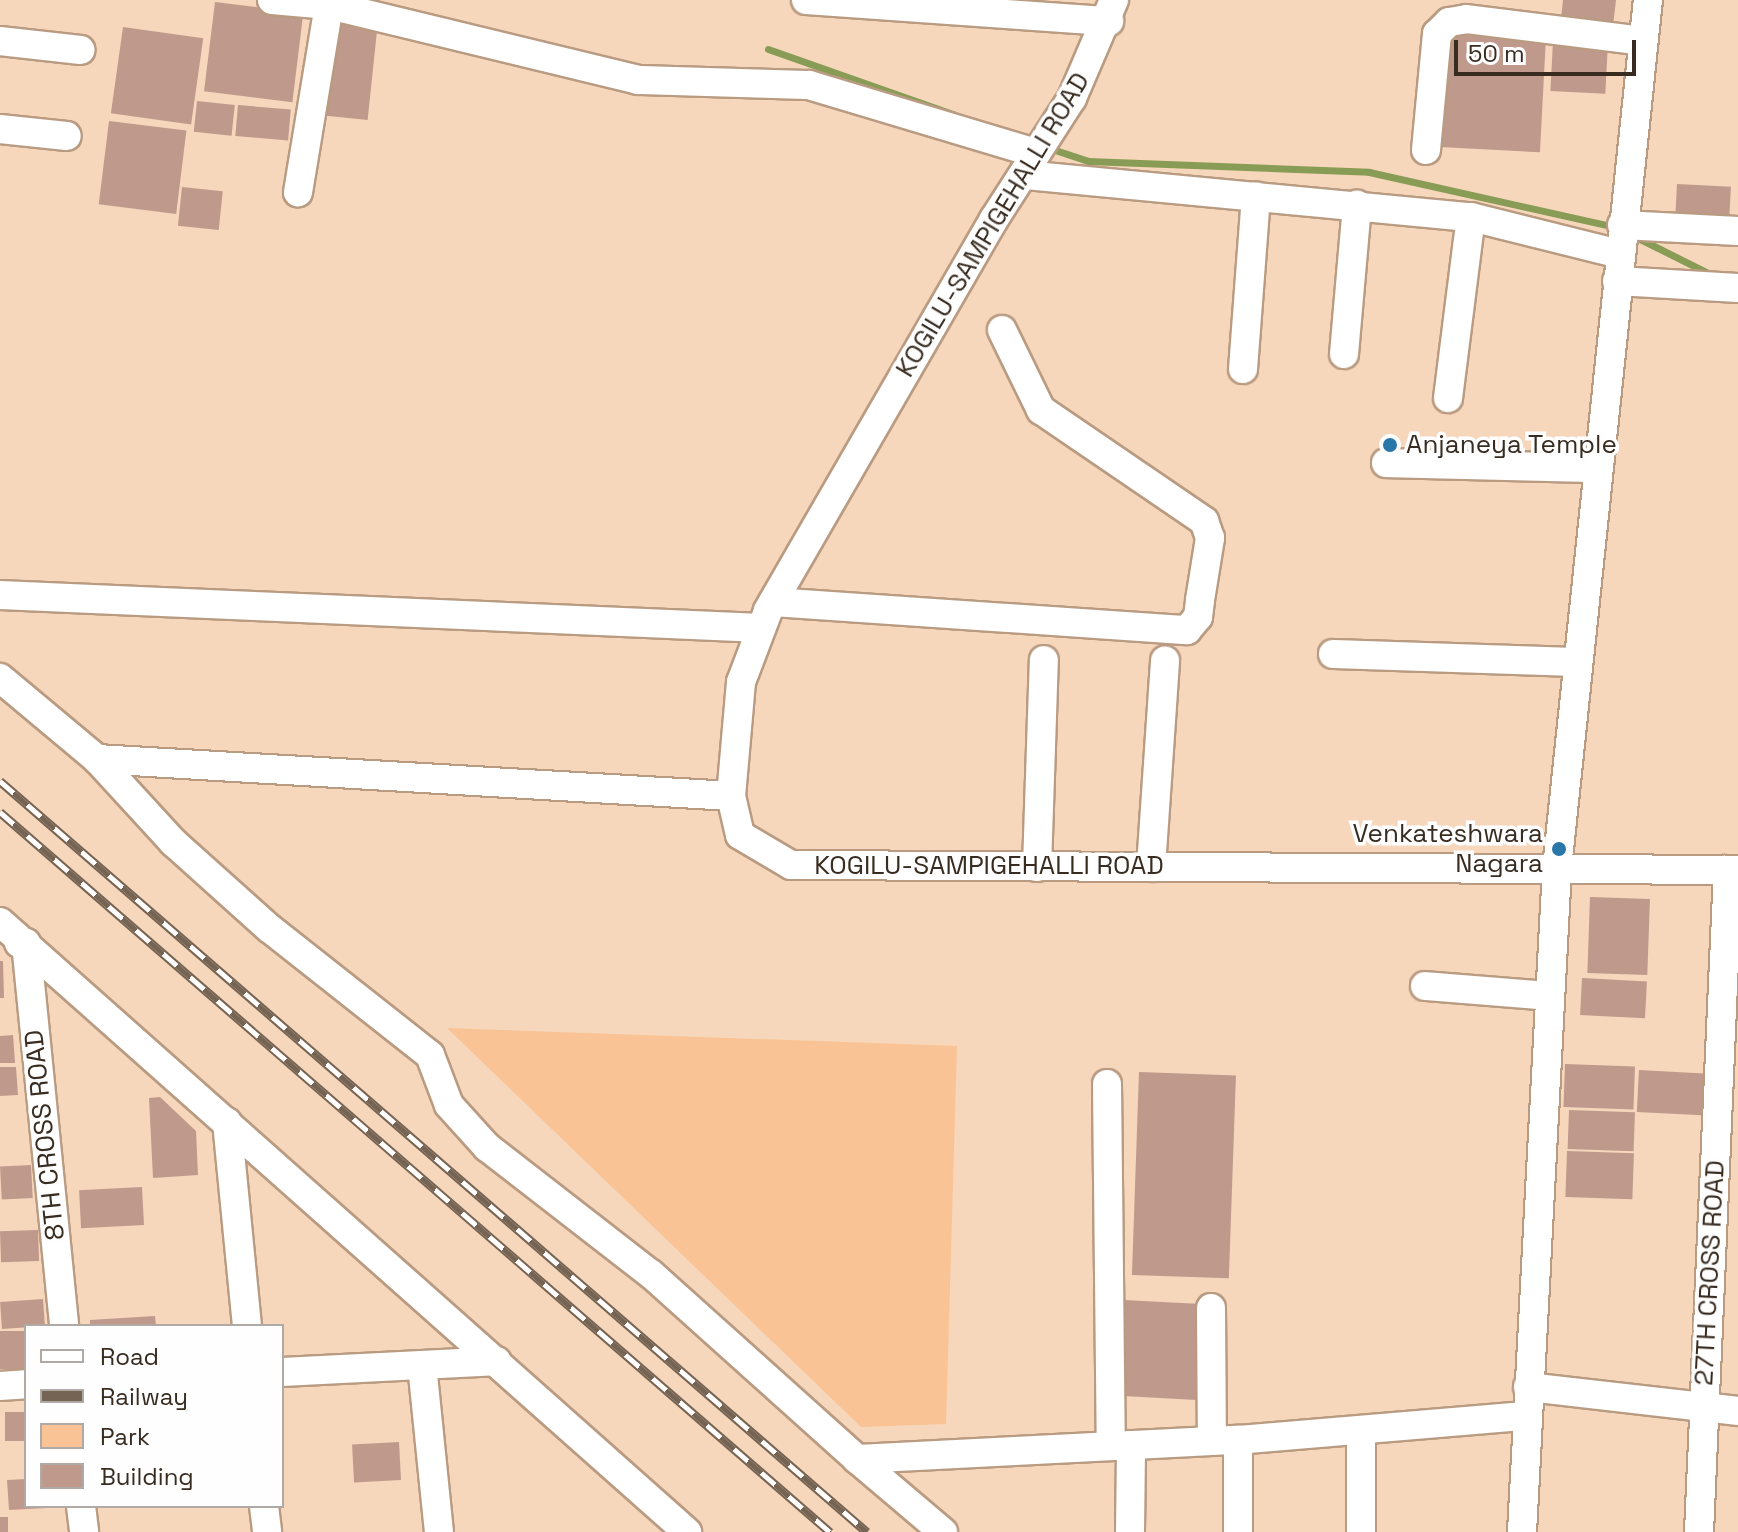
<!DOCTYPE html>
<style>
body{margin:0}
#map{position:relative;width:1738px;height:1532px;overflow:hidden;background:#f6d7bc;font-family:"Space Grotesk",sans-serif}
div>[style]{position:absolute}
.green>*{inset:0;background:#f9c395}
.stream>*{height:7px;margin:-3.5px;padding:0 3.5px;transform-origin:3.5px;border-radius:3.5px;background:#889c55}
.building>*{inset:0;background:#bf998b;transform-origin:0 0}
.roads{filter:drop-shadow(2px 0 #b99b82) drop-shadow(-2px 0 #b99b82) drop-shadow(0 2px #b99b82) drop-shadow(0 -2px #b99b82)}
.minor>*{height:28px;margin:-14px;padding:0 14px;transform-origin:14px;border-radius:14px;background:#fff}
.rail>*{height:9px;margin-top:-4.5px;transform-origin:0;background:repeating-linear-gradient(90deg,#fefefe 0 18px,#756353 0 36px);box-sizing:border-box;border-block:2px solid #756353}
.dots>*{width:22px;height:22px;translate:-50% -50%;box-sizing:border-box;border:4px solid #fefefe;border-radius:50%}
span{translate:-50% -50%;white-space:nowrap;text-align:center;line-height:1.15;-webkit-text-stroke:7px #fefefe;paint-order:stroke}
.street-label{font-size:26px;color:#382c21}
.poi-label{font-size:26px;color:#382c21}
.left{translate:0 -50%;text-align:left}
.right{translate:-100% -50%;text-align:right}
.legend{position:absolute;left:24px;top:1324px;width:260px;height:184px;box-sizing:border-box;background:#fefefe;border:2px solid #afaaa6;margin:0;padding:10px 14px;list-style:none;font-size:24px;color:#382c21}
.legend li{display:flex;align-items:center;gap:16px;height:40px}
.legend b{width:40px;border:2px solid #afaaa6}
.scale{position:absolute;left:1454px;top:40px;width:182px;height:36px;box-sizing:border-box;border:4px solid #382c21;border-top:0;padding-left:10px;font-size:24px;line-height:28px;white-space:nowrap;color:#382c21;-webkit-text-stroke:6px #fefefe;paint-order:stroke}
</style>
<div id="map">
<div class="green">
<div style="clip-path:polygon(447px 1028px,957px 1046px,946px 1424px,861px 1427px)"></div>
</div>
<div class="stream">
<div style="left:768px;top:49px;width:198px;rotate:19.4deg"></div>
<div style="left:1049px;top:148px;width:41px;rotate:18.4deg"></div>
<div style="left:1088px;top:161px;width:281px;rotate:2.2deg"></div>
<div style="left:1369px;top:172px;width:253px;rotate:12.6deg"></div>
<div style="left:1634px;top:236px;width:83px;rotate:26.6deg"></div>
</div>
<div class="building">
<div style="clip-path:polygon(1563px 0,1616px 0,1613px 26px,1561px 19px)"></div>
<div style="left:215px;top:2px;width:89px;height:90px;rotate:7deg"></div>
<div style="left:334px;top:19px;width:44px;height:97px;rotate:6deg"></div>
<div style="left:123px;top:27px;width:81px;height:87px;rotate:8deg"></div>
<div style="left:1441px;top:34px;width:105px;height:113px;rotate:3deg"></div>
<div style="left:1553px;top:41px;width:55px;height:50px;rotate:3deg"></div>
<div style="left:197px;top:101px;width:38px;height:31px;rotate:6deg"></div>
<div style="left:238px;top:105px;width:53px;height:31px;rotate:5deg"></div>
<div style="left:109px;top:121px;width:78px;height:84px;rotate:7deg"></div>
<div style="left:1677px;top:184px;width:54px;height:32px;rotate:3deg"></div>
<div style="left:182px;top:187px;width:41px;height:39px;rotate:6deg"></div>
<div style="left:1590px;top:897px;width:60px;height:76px;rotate:2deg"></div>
<div style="clip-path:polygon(0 961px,3px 961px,4px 998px,0 998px)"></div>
<div style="left:1582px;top:978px;width:65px;height:37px;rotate:3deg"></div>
<div style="clip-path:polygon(13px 1035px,15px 1063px,0 1063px,0 1036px)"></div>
<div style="left:1565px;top:1064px;width:70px;height:43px;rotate:2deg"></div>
<div style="clip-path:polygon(0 1067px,16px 1067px,18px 1095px,0 1096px)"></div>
<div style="left:1639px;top:1070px;width:65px;height:42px;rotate:3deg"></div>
<div style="left:1139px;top:1072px;width:97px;height:203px;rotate:2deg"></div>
<div style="clip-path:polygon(160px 1097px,196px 1131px,198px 1175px,153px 1178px,149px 1098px)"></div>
<div style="left:1569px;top:1110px;width:66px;height:39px;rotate:2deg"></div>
<div style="left:1567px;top:1151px;width:67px;height:46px;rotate:2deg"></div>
<div style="left:31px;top:1165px;width:33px;height:31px;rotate:87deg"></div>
<div style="left:142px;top:1187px;width:38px;height:63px;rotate:87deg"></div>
<div style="left:38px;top:1230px;width:31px;height:38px;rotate:88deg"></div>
<div style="left:43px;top:1299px;width:27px;height:43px;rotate:86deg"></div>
<div style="left:1124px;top:1300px;width:82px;height:96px;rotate:3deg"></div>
<div style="clip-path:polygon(155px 1316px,156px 1326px,90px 1326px,90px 1320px)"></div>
<div style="left:26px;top:1331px;width:38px;height:26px;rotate:90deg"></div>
<div style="left:26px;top:1412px;width:29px;height:21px;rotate:90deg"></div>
<div style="left:399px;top:1442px;width:38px;height:47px;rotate:87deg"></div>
<div style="clip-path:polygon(26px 1479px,26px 1506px,47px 1508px,9px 1510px,7px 1480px)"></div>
<div style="left:0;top:1517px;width:8px;height:15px"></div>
</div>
<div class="roads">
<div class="minor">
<div style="left:272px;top:0;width:57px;rotate:5deg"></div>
<div style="left:329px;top:5px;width:190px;rotate:99.4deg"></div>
<div style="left:330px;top:0;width:5px;rotate:101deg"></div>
<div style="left:329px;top:5px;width:318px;rotate:13.6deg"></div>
<div style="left:638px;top:80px;width:171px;rotate:1.7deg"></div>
<div style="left:809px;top:85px;width:236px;rotate:16.7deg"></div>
<div style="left:806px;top:0;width:304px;rotate:4deg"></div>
<div style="left:1114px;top:0;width:107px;rotate:113.2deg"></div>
<div style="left:1072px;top:98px;width:144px;rotate:122.8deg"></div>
<div style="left:994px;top:219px;width:452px;rotate:120deg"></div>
<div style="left:768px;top:611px;width:76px;rotate:110.8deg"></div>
<div style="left:741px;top:682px;width:114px;rotate:95deg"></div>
<div style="left:731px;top:796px;width:40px;rotate:77deg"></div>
<div style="left:740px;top:835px;width:59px;rotate:30.5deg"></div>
<div style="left:791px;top:865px;width:947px;rotate:0.3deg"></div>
<div style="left:0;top:41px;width:81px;rotate:6.4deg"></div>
<div style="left:0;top:129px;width:67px;rotate:6deg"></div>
<div style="left:1426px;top:150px;width:117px;rotate:-84.6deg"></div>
<div style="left:1437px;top:34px;width:17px;rotate:-45deg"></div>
<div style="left:1449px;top:22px;width:18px;rotate:-9deg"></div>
<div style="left:1467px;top:19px;width:177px;rotate:7.1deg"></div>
<div style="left:1024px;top:175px;width:449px;rotate:5.4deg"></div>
<div style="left:1471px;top:217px;width:153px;rotate:14deg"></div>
<div style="left:1622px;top:225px;width:116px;rotate:3deg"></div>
<div style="left:1617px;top:281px;width:121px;rotate:3.3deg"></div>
<div style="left:1344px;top:354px;width:150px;rotate:-85deg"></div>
<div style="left:1243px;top:369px;width:173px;rotate:-85.7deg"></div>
<div style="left:1448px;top:398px;width:182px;rotate:-82.8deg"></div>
<div style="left:1386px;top:463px;width:210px;rotate:1.4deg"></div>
<div style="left:0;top:595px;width:762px;rotate:2.48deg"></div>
<div style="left:773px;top:602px;width:415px;rotate:3.9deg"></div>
<div style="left:1187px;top:630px;width:17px;rotate:-50deg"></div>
<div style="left:1198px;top:617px;width:17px;rotate:-83deg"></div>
<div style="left:1200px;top:600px;width:63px;rotate:-80.8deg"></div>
<div style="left:1210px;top:538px;width:18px;rotate:-109deg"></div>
<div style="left:1204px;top:521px;width:197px;rotate:-145.7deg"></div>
<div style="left:1041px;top:410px;width:89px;rotate:-116deg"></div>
<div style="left:1333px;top:654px;width:243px;rotate:1.9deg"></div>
<div style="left:0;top:678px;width:126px;rotate:39.9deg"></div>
<div style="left:97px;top:759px;width:635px;rotate:3.34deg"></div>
<div style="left:97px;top:759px;width:113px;rotate:47.5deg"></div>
<div style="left:173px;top:842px;width:129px;rotate:41.9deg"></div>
<div style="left:269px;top:928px;width:205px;rotate:38.3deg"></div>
<div style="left:430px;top:1055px;width:53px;rotate:69.2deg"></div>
<div style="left:449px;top:1105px;width:57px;rotate:47.9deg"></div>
<div style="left:487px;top:1147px;width:207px;rotate:37.8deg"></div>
<div style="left:651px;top:1274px;width:277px;rotate:41.9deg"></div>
<div style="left:1037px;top:867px;width:207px;rotate:-88.1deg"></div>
<div style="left:1151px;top:867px;width:207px;rotate:-86.1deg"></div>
<div style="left:0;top:922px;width:919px;rotate:41.6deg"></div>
<div style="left:19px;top:943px;width:7px"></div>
<div style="left:26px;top:943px;width:385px;rotate:84.3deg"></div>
<div style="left:1425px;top:986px;width:125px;rotate:4.6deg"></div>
<div style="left:1107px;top:1084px;width:362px;rotate:89.4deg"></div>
<div style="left:227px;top:1122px;width:205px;rotate:84.4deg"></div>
<div style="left:1211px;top:1308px;width:133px;rotate:89.6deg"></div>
<div style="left:422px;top:1365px;width:168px;rotate:84.2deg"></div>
<div style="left:282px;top:1372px;width:215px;rotate:-2.9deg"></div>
<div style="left:0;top:1386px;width:26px;rotate:-4deg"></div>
<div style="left:1528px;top:1387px;width:211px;rotate:6.5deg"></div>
<div style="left:1238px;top:1440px;width:92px;rotate:90deg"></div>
<div style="left:81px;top:1506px;width:26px;rotate:83deg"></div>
<div style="left:264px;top:1506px;width:26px;rotate:83deg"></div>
<div style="left:943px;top:1532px;width:113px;rotate:-139.7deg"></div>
<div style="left:857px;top:1459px;width:381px;rotate:-2.9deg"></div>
<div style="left:1238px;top:1440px;width:289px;rotate:-4.8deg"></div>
<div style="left:1130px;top:1532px;width:87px;rotate:-89.3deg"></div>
<div style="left:1361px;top:1532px;width:100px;rotate:-90deg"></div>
<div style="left:1522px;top:1532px;width:665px;rotate:-86.98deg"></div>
<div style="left:1557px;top:868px;width:873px;rotate:-84.02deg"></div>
<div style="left:1699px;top:1532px;width:663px;rotate:-87.49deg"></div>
</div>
</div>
<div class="rail">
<div style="left:0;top:781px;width:1147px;rotate:40.9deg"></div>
<div style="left:0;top:812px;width:1099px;rotate:40.94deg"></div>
</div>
<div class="dots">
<div style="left:1390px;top:445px;background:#2976a8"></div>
<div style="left:1559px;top:849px;background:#2976a8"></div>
</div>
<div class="street-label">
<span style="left:993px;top:225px;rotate:-59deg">KOGILU-SAMPIGEHALLI ROAD</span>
<span style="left:989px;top:866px">KOGILU-SAMPIGEHALLI ROAD</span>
<span style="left:45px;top:1135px;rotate:-96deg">8TH CROSS ROAD</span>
<span style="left:1710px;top:1273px;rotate:-87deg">27TH CROSS ROAD</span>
</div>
<div class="poi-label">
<span class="left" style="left:1406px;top:445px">Anjaneya Temple</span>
<span class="right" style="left:1543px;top:849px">Venkateshwara<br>Nagara</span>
</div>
<ul class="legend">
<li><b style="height:10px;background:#fff"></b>Road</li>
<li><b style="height:10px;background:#756353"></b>Railway</li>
<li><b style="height:22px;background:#f9c395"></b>Park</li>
<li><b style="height:22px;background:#bf998b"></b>Building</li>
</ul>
<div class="scale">50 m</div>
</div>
